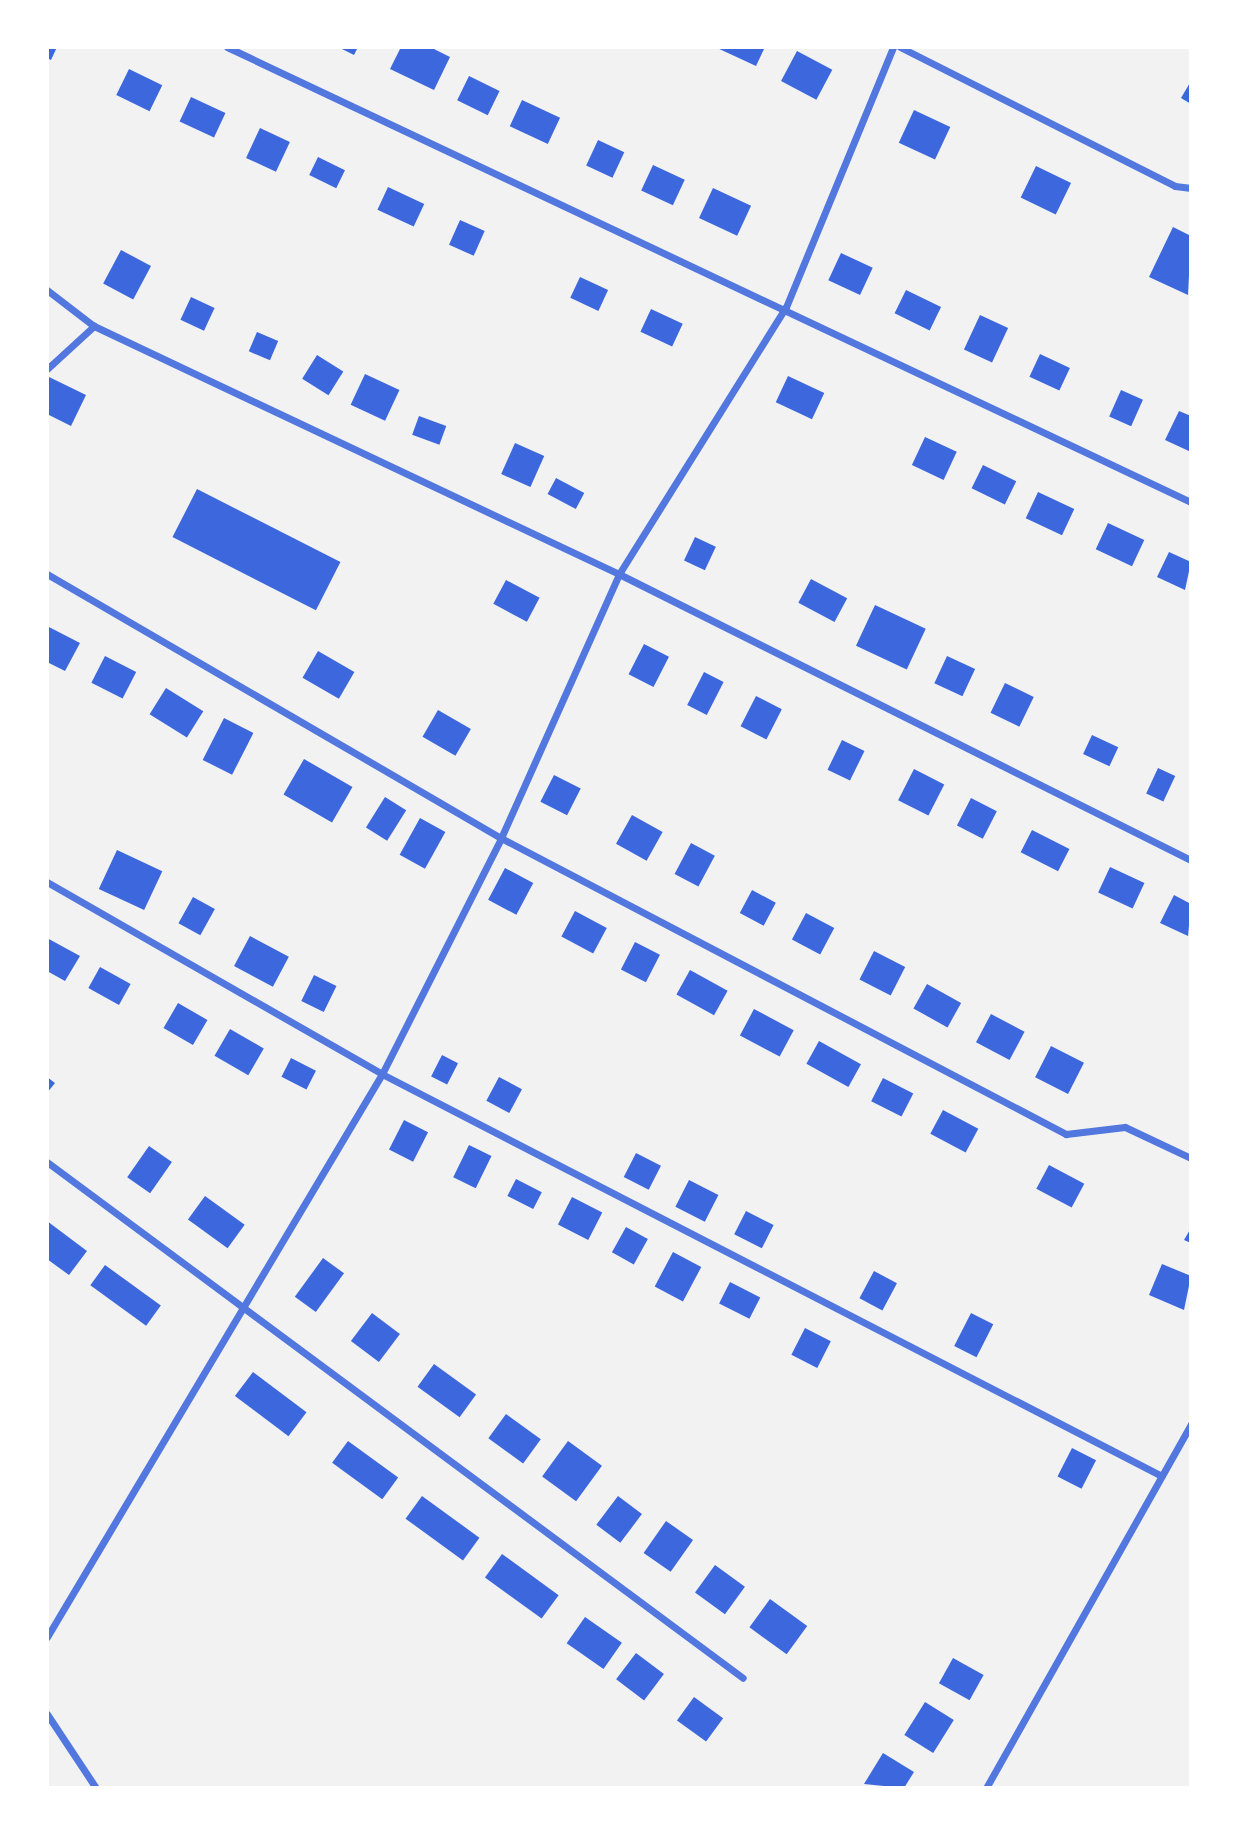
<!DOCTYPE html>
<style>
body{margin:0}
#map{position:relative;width:1238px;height:1835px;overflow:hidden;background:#f2f2f2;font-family:"Alegreya Sans",sans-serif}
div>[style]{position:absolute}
.building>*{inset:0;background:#3d67dc;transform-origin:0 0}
.minor>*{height:7px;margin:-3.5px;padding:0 3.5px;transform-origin:3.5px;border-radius:3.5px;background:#5277de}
span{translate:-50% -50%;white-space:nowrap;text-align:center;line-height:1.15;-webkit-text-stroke:5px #fff;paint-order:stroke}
.frame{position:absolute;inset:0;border:49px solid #fff;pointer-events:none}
</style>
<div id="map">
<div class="building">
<div style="clip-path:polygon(47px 47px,57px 47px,51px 60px,47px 58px)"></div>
<div style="clip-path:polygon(338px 47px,358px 47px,354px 55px)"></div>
<div style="clip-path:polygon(401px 47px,430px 47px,450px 57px,434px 90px,390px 69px)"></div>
<div style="clip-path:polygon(715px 47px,765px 47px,756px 66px)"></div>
<div style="left:797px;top:51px;width:40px;height:34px;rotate:28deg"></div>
<div style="left:129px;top:69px;width:37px;height:29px;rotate:26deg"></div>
<div style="left:469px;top:76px;width:34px;height:27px;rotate:26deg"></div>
<div style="clip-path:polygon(1191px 81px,1191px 104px,1181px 98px)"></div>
<div style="left:191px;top:97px;width:38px;height:27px;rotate:25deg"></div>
<div style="left:522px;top:100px;width:42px;height:29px;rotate:25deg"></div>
<div style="left:914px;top:110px;width:40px;height:36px;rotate:25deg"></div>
<div style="left:260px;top:128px;width:33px;height:33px;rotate:25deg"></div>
<div style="left:598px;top:140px;width:29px;height:28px;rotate:25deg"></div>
<div style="left:318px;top:157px;width:30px;height:20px;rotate:26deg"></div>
<div style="left:653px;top:165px;width:35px;height:28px;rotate:25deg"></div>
<div style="left:1036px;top:166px;width:39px;height:35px;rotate:26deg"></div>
<div style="left:388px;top:187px;width:40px;height:25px;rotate:25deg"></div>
<div style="left:713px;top:188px;width:42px;height:33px;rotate:25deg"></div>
<div style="left:460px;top:220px;width:27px;height:27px;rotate:24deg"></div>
<div style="clip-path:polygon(1173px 227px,1191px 236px,1188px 295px,1149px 277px)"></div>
<div style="left:121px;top:250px;width:34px;height:38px;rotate:28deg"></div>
<div style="left:841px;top:253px;width:35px;height:30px;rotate:25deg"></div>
<div style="left:580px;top:277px;width:31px;height:23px;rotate:25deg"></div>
<div style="left:906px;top:290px;width:39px;height:26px;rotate:26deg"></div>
<div style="left:191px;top:297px;width:26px;height:25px;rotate:25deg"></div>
<div style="left:651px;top:309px;width:35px;height:25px;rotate:25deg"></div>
<div style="left:980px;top:315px;width:31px;height:38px;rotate:25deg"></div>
<div style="left:257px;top:332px;width:23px;height:21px;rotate:23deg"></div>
<div style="left:1040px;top:354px;width:33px;height:25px;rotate:25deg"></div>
<div style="left:317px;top:355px;width:31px;height:28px;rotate:32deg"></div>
<div style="left:365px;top:374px;width:38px;height:34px;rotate:25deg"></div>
<div style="clip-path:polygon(47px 376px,86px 395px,71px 426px,47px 414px)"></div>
<div style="left:788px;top:376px;width:40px;height:29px;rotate:25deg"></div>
<div style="left:1121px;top:390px;width:24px;height:29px;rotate:24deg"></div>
<div style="clip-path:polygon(1179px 411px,1191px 416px,1191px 452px,1165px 440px)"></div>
<div style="left:419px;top:416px;width:29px;height:20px;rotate:20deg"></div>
<div style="left:925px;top:437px;width:35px;height:31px;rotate:25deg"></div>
<div style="left:515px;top:443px;width:32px;height:34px;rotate:24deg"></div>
<div style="left:983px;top:465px;width:37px;height:26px;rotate:26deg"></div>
<div style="left:556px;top:478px;width:32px;height:18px;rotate:28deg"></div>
<div style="left:197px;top:489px;width:161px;height:54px;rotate:27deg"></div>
<div style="left:1038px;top:492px;width:40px;height:29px;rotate:25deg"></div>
<div style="left:1108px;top:523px;width:40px;height:29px;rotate:25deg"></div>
<div style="left:695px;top:537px;width:23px;height:26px;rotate:25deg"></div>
<div style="clip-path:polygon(1169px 552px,1191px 562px,1185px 590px,1157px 577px)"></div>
<div style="left:811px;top:579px;width:41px;height:27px;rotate:28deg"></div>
<div style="left:506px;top:580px;width:38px;height:27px;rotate:28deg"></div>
<div style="left:875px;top:605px;width:56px;height:45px;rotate:25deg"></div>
<div style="clip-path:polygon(47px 626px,80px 643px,65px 671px,47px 662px)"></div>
<div style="left:644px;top:644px;width:28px;height:34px;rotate:27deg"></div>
<div style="left:318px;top:651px;width:42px;height:31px;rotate:30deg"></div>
<div style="left:105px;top:656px;width:35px;height:30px;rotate:27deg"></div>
<div style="left:947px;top:656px;width:31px;height:30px;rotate:25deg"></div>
<div style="left:704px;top:672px;width:22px;height:37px;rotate:27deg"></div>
<div style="left:1005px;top:683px;width:32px;height:33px;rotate:26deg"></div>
<div style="left:166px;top:688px;width:44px;height:31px;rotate:32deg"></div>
<div style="left:756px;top:696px;width:29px;height:34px;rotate:27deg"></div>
<div style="left:438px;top:710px;width:38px;height:31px;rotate:30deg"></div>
<div style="left:224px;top:718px;width:33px;height:47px;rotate:27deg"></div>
<div style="left:1092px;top:735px;width:29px;height:21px;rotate:25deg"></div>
<div style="left:842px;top:740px;width:25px;height:33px;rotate:26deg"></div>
<div style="left:304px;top:759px;width:56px;height:41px;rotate:30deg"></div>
<div style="left:1158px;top:768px;width:19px;height:28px;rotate:25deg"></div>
<div style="left:914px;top:769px;width:34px;height:35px;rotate:27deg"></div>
<div style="left:554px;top:775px;width:30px;height:30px;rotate:27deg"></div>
<div style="left:385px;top:797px;width:25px;height:36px;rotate:32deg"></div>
<div style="left:971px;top:798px;width:29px;height:31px;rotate:27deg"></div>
<div style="left:632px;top:815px;width:35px;height:33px;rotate:29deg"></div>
<div style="left:420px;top:818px;width:29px;height:42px;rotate:29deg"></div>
<div style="left:1032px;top:830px;width:42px;height:25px;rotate:27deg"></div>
<div style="left:691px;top:843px;width:27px;height:35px;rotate:28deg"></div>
<div style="left:117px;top:850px;width:50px;height:43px;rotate:25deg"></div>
<div style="left:1110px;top:867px;width:38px;height:28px;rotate:25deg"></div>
<div style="left:505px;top:868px;width:32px;height:36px;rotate:28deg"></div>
<div style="left:752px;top:890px;width:27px;height:26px;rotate:28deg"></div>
<div style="clip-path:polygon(1174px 895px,1191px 904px,1188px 936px,1160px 923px)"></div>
<div style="left:193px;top:897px;width:25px;height:30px;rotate:29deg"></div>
<div style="left:575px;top:911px;width:36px;height:29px;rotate:28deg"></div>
<div style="left:806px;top:913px;width:32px;height:30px;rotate:28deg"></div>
<div style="left:250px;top:936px;width:44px;height:34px;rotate:28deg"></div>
<div style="clip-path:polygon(47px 938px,80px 956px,65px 981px,47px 971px)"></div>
<div style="left:635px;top:942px;width:28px;height:31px;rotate:27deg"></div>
<div style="left:874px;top:951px;width:35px;height:32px;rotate:27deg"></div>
<div style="left:100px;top:967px;width:35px;height:24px;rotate:29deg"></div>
<div style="left:690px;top:970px;width:43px;height:28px;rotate:29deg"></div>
<div style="left:314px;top:975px;width:25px;height:29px;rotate:26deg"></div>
<div style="left:927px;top:984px;width:39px;height:28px;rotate:29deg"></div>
<div style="left:178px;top:1003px;width:34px;height:29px;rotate:30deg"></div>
<div style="left:754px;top:1009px;width:45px;height:30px;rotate:28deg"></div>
<div style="left:991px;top:1014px;width:38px;height:32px;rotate:28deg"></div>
<div style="left:230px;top:1029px;width:39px;height:31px;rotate:30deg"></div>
<div style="left:819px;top:1041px;width:48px;height:26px;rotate:29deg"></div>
<div style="left:1051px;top:1046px;width:37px;height:35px;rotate:27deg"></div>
<div style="left:442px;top:1055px;width:18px;height:24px;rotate:27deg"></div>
<div style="left:291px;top:1058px;width:28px;height:21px;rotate:27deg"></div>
<div style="clip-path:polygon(47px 1077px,55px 1083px,47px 1093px)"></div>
<div style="left:499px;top:1077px;width:26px;height:27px;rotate:28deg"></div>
<div style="left:883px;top:1078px;width:34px;height:26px;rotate:27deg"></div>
<div style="left:943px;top:1110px;width:40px;height:27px;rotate:28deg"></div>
<div style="left:404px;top:1120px;width:27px;height:33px;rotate:27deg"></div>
<div style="left:469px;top:1145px;width:25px;height:36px;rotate:26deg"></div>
<div style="left:149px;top:1146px;width:28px;height:38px;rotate:35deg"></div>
<div style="left:636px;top:1153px;width:28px;height:27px;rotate:27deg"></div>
<div style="left:1049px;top:1165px;width:40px;height:27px;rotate:28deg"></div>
<div style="left:516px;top:1179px;width:29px;height:19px;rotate:27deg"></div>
<div style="left:689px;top:1180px;width:33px;height:30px;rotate:27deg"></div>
<div style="left:205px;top:1196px;width:49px;height:29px;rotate:36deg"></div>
<div style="left:572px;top:1197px;width:34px;height:31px;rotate:27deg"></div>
<div style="left:746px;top:1211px;width:31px;height:26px;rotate:27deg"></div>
<div style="clip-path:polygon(47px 1221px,87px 1251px,69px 1275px,47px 1259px)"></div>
<div style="left:626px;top:1227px;width:25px;height:29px;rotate:29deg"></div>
<div style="clip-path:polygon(1191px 1228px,1191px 1243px,1184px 1240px)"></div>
<div style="left:673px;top:1252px;width:32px;height:39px;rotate:28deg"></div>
<div style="left:323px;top:1258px;width:26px;height:48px;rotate:36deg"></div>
<div style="clip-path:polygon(1162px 1264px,1191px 1276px,1184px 1310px,1149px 1295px)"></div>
<div style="left:105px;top:1265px;width:69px;height:25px;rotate:36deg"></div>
<div style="left:874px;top:1271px;width:26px;height:31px;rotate:28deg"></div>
<div style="left:730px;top:1282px;width:34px;height:24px;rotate:27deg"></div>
<div style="left:372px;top:1313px;width:35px;height:35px;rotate:37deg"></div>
<div style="left:971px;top:1313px;width:25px;height:37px;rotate:27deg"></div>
<div style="left:805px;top:1328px;width:29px;height:30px;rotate:27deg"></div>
<div style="left:434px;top:1364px;width:52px;height:28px;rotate:36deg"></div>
<div style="left:253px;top:1372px;width:67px;height:30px;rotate:37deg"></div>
<div style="left:506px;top:1414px;width:43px;height:30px;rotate:36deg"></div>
<div style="left:348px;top:1441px;width:62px;height:27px;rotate:36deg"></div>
<div style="left:568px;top:1441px;width:42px;height:44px;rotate:36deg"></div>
<div style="left:1072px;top:1448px;width:27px;height:32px;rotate:27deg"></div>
<div style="left:422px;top:1496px;width:71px;height:28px;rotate:36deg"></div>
<div style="left:618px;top:1496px;width:30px;height:36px;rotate:37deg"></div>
<div style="left:666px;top:1521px;width:33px;height:39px;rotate:35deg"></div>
<div style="left:502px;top:1554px;width:70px;height:29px;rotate:36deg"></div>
<div style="left:715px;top:1565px;width:37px;height:34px;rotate:36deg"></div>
<div style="left:770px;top:1599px;width:46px;height:35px;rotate:36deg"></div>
<div style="left:585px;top:1617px;width:45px;height:32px;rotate:35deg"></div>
<div style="left:636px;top:1653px;width:35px;height:33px;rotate:37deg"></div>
<div style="left:953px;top:1658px;width:35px;height:29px;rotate:29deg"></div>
<div style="left:694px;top:1697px;width:36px;height:29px;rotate:36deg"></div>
<div style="left:925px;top:1702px;width:34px;height:39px;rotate:32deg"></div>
<div style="clip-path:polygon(883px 1753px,914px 1772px,904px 1788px,864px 1784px)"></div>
</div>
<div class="minor">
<div style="left:227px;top:47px;width:1066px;rotate:25.27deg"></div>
<div style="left:900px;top:47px;width:308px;rotate:26.8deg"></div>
<div style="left:1175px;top:186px;width:16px;rotate:7deg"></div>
<div style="left:47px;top:290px;width:59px;rotate:37.5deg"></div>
<div style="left:94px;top:326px;width:581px;rotate:25.29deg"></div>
<div style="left:619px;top:574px;width:640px;rotate:26.57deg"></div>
<div style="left:47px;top:369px;width:64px;rotate:-42.5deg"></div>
<div style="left:47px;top:574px;width:525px;rotate:30.18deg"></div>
<div style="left:501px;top:838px;width:638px;rotate:27.65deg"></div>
<div style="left:1066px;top:1134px;width:59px;rotate:-6.8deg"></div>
<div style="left:1125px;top:1127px;width:73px;rotate:25.2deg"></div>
<div style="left:47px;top:882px;width:386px;rotate:29.8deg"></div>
<div style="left:382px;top:1074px;width:877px;rotate:27.27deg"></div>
<div style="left:47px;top:1162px;width:866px;rotate:36.55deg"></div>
<div style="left:47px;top:1637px;width:655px;rotate:-59.25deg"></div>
<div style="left:382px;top:1074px;width:264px;rotate:-63.2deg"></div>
<div style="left:501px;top:838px;width:289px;rotate:-65.9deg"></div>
<div style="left:619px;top:574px;width:315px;rotate:-58deg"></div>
<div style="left:786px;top:307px;width:281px;rotate:-67.6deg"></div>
<div style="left:47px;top:1714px;width:89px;rotate:56.5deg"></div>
<div style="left:986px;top:1788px;width:418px;rotate:-60.6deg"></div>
</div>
<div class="frame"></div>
</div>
